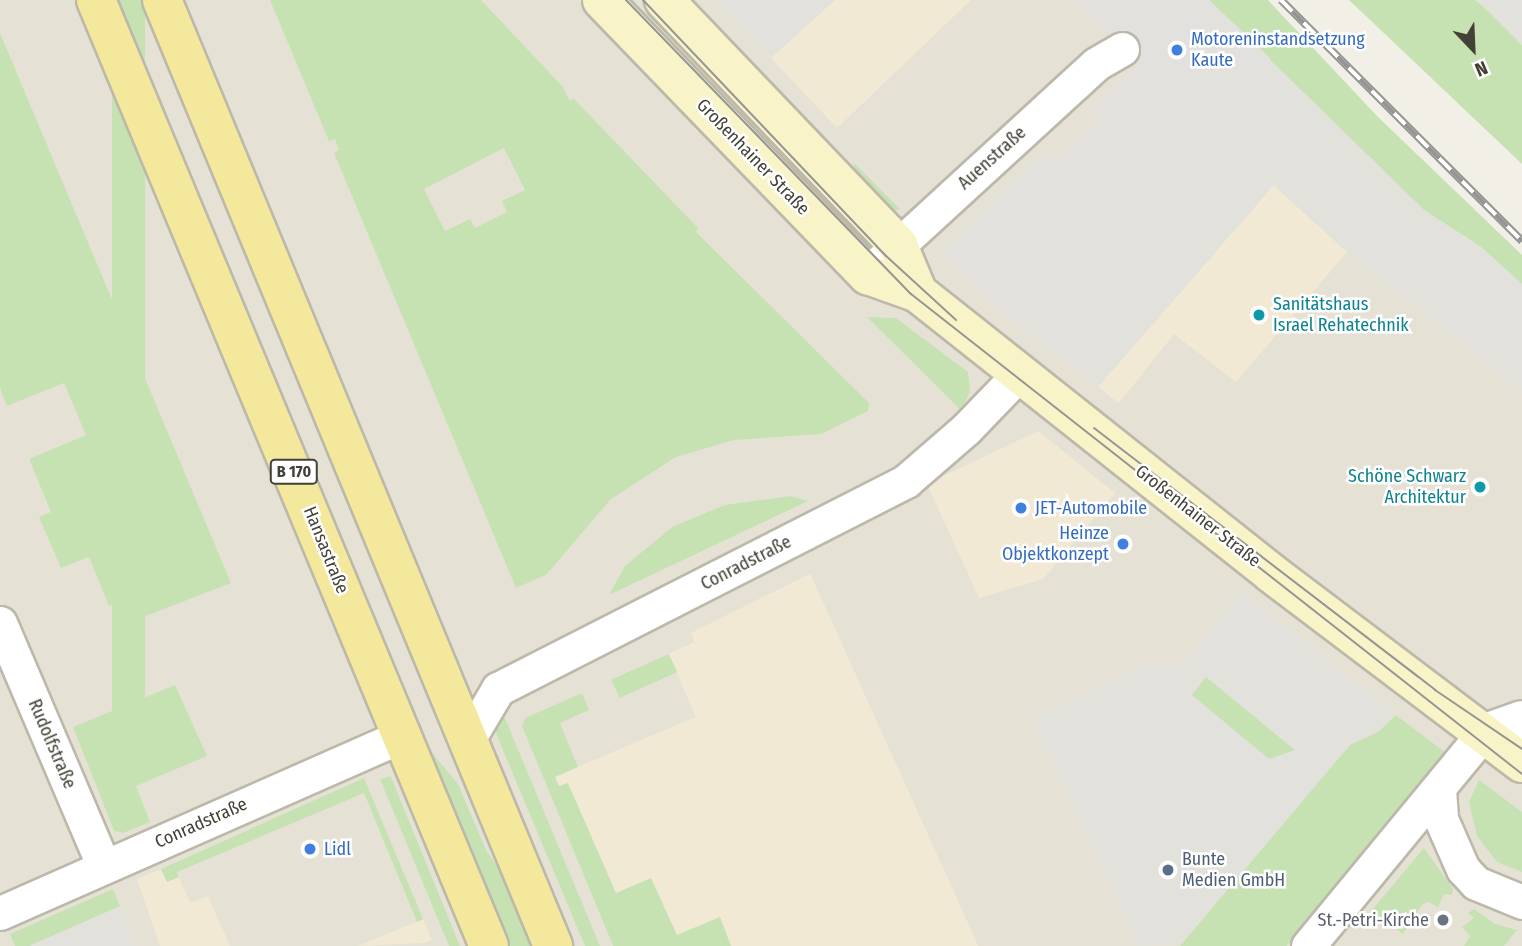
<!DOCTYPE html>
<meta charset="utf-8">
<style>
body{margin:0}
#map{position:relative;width:1522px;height:946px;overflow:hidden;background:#f1efe6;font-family:"Fira Sans Condensed",sans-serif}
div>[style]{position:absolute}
.residential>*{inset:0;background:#e5e2d5}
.commercial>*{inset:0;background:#f1e9d3}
.industrial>*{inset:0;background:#e3e1db}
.green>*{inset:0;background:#c6e2b3;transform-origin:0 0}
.parking>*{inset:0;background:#e3e1de}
.roads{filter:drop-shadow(2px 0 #bcb8aa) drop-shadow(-2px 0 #bcb8aa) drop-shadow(0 2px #bcb8aa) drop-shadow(0 -2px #bcb8aa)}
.minor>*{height:33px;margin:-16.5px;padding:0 16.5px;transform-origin:16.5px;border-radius:16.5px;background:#fff}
.tertiary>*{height:38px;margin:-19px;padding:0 19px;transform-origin:19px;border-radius:19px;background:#fff}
.secondary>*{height:38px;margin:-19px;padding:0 19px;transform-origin:19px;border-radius:19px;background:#f9f4c8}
.primary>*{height:38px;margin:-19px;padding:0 19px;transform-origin:19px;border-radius:19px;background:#f4e89c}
.tram>*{height:2px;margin:-1px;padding:0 1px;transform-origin:1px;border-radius:1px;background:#959595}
.rail>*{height:8px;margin-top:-4px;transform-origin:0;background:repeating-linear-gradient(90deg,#fff 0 16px,#959595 0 32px);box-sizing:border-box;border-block:2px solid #959595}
.dots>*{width:19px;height:19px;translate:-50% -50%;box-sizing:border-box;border:4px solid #fff;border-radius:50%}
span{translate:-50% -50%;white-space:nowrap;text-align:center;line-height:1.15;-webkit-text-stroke:5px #fff;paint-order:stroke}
.shield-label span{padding:2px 5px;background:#fff;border:2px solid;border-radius:5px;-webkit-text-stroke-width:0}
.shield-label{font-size:16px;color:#434036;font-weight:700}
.shop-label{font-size:18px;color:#366cbe}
.left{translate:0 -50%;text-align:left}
.right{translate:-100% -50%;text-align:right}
.street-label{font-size:18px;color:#434036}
.culture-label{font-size:18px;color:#0d838f}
.service-label{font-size:18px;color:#4e5e75}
.worship-label{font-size:18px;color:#5b616d}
.north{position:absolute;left:1438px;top:14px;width:70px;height:70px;-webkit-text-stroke:5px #fff;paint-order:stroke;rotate:157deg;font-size:19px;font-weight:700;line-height:28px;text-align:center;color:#434036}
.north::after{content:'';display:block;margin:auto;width:24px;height:32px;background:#434036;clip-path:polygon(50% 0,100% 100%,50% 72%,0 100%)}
</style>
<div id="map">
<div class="residential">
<div style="clip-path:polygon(0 0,716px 0,771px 58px,834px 0,1209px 0,1424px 210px,1522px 284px,1522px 946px,1287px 946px,1445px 752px,1396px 715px,1180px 946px,978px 946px,810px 574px,692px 633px,695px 642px,669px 654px,696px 717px,545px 781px,613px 946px,0 946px)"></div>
</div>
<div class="commercial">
<div style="clip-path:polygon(835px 0,971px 0,837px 128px,771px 58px)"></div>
<div style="clip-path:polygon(1273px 185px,1347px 252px,1236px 382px,1174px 334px,1119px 403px,1098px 387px)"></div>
<div style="clip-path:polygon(1038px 431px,1115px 493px,1043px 579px,979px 598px,927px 484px)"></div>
<div style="clip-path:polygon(810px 574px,978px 946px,613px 946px,545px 781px,696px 717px,669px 654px,695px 642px,691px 633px)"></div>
<div style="clip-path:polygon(161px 869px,167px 882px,179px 877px,190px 903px,208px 896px,230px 946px,160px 946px,137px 879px)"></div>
<div style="clip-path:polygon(423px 919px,432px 940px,424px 943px,358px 946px)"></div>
</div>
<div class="industrial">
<div style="clip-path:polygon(716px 0,835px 0,771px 58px)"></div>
<div style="clip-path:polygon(1475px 0,1522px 0,1522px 45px,1484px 7px)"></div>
<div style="clip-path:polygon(1271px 59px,1424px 210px,1481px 247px,1522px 284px,1522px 391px,1347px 252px,1274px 185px,1098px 387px,1007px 318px,943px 253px,1045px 152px,1055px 163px,1099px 120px,1091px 110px,1137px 66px,1244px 160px,1244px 88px)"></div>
<div style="clip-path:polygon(1242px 591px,1396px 715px,1379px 732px,1350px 745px,1186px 944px,1138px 946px,1033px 718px,1152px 662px,1180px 667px)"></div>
<div style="clip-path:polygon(120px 906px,136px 946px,29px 946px)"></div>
</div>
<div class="green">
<div style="left:112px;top:0;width:33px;height:775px"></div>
<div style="clip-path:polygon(evenodd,270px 0,481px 0,563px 87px,569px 100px,574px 99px,698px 228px,696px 232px,869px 403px,868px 411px,821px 434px,734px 440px,676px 457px,611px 499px,546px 575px,516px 588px,334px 153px,339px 150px,335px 139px,329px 141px,270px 0,504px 148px,525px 190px,502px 201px,507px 212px,475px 228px,470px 219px,445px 231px,424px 189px,504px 148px)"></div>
<div style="clip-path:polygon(1209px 0,1268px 0,1378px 117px,1522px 255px,1522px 284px,1481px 247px,1424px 210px)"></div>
<div style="clip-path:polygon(1349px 0,1475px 0,1484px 7px,1522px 45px,1522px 164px)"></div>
<div style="clip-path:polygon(0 33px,231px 583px,138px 619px,128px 598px,109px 606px,89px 557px,61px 568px,39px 517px,51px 512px,29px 459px,86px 435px,64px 383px,7px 406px,0 388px)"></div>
<div style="clip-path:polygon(854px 163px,900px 209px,889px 212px,855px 176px)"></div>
<div style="clip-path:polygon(867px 317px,896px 318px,968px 372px,970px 392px,961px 410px)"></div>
<div style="clip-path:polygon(790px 496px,808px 501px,609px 595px,625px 566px,672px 527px,725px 505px)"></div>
<div style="left:669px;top:654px;width:20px;height:63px;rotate:66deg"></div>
<div style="clip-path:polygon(1206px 677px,1295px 750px,1269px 759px,1192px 695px)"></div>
<div style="clip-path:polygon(175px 685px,207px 756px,136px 786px,150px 822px,123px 833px,114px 831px,73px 727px)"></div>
<div style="clip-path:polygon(582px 693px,589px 710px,560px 723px,578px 767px,555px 777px,559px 786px,568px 783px,616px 893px,651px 878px,677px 935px,720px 917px,731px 946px,613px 946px,522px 726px,525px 718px)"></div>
<div style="clip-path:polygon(502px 711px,600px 946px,585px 946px,497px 736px,495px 726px)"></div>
<div style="clip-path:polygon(1396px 715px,1445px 752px,1287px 946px,1180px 946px,1350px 745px,1378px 732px)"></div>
<div style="clip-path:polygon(428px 748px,458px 784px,486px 850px,527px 911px,542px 946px,505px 946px,425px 752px)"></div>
<div style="clip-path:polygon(391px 776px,391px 777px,460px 946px,449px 946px,380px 779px)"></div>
<div style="clip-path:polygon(364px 778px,423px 919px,417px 922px,364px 793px,177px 872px,179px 877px,167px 882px,161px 869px)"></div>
<div style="clip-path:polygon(1479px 780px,1522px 812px,1522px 872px,1497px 862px,1477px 836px,1469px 802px)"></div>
<div style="clip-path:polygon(1424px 848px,1453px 889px,1452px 895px,1444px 894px,1438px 907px,1428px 902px,1422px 905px,1403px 934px,1372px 910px)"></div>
<div style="clip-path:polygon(113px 889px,120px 906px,29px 946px,15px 946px,10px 934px)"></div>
<div style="clip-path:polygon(1474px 909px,1495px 924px,1517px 930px,1504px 946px,1464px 946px,1470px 936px,1462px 927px,1474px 918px,1468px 913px)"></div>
</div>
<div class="parking">
<div style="clip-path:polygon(1074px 0,1209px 0,1271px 59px,1244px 88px,1278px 122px,1244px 160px,1137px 66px)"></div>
<div style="clip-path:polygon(1152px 670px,1301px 792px,1240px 868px,1209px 798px,1118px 840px,1070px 732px,1147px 699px,1137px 677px)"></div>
</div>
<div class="roads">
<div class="minor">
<div style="left:879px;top:263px;width:294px;rotate:-42.5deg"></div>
<div style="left:1096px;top:64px;width:30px;rotate:-30deg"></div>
<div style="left:0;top:623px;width:263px;rotate:66.9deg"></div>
<div style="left:469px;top:738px;width:57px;rotate:-59.4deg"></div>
<div style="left:498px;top:689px;width:458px;rotate:-27deg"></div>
<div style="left:906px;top:481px;width:79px;rotate:-40.9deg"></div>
<div style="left:966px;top:429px;width:75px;rotate:-46.1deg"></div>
<div style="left:1439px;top:789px;width:30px;rotate:86deg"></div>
<div style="left:1441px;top:819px;width:55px;rotate:66.3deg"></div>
<div style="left:1463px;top:869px;width:19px;rotate:47deg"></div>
<div style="left:1476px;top:883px;width:50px;rotate:22.4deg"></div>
<div style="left:0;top:913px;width:441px;rotate:-23.8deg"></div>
<div style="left:1308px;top:946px;width:275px;rotate:-50.5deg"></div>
</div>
<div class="tertiary">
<div style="left:1483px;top:734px;width:41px;rotate:-19.7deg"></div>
</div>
<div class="secondary">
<div style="left:602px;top:0;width:383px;rotate:46deg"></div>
<div style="left:868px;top:275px;width:53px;rotate:19.8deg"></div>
<div style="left:918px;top:293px;width:451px;rotate:38.4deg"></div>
<div style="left:1271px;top:573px;width:315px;rotate:37.1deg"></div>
<div style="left:664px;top:0;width:339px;rotate:46.3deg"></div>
<div style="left:898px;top:245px;width:52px;rotate:67.4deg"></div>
</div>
<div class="primary">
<div style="left:96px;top:0;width:1024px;rotate:67.44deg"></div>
<div style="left:162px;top:0;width:1024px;rotate:67.54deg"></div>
</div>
</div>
<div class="tram">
<div style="left:626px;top:0;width:409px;rotate:45.9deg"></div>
<div style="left:911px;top:294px;width:777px;rotate:38.15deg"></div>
<div style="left:643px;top:0;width:353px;rotate:46.5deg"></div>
<div style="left:886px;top:256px;width:95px;rotate:42.4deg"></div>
<div style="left:1094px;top:428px;width:430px;rotate:37.5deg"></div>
<div style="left:1435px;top:690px;width:105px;rotate:34.1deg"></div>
</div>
<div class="rail">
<div style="left:1281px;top:0;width:341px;rotate:45deg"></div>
</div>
<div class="dots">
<div style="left:1177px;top:50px;background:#3f7fe0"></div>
<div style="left:1259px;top:315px;background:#0f9aa8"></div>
<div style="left:1480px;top:487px;background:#0f9aa8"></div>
<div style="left:1021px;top:508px;background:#3f7fe0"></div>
<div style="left:1123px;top:544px;background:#3f7fe0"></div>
<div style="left:310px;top:849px;background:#3f7fe0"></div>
<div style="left:1168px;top:870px;background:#5c6f8a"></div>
<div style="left:1443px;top:920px;background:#6b7280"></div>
</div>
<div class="shield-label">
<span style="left:294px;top:472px">B 170</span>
</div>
<div class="shop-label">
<span class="left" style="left:1191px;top:50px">Motoreninstandsetzung<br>Kaute</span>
<span class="left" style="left:1035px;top:508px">JET-Automobile</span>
<span class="right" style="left:1109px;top:544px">Heinze<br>Objektkonzept</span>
<span class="left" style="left:324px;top:849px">Lidl</span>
</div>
<div class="street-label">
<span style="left:753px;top:157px;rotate:46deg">Großenhainer Straße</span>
<span style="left:992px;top:158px;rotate:-42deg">Auenstraße</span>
<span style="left:1198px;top:516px;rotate:38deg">Großenhainer Straße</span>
<span style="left:326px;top:550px;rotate:68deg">Hansastraße</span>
<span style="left:746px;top:563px;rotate:-27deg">Conradstraße</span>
<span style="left:52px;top:744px;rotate:67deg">Rudolfstraße</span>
<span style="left:201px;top:823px;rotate:-24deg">Conradstraße</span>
</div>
<div class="culture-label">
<span class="left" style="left:1273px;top:315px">Sanitätshaus<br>Israel Rehatechnik</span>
<span class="right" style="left:1466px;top:487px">Schöne Schwarz<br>Architektur</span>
</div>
<div class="service-label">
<span class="left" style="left:1182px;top:870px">Bunte<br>Medien GmbH</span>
</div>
<div class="worship-label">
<span class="right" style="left:1429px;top:920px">St.-Petri-Kirche</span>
</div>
<div class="north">N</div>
</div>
